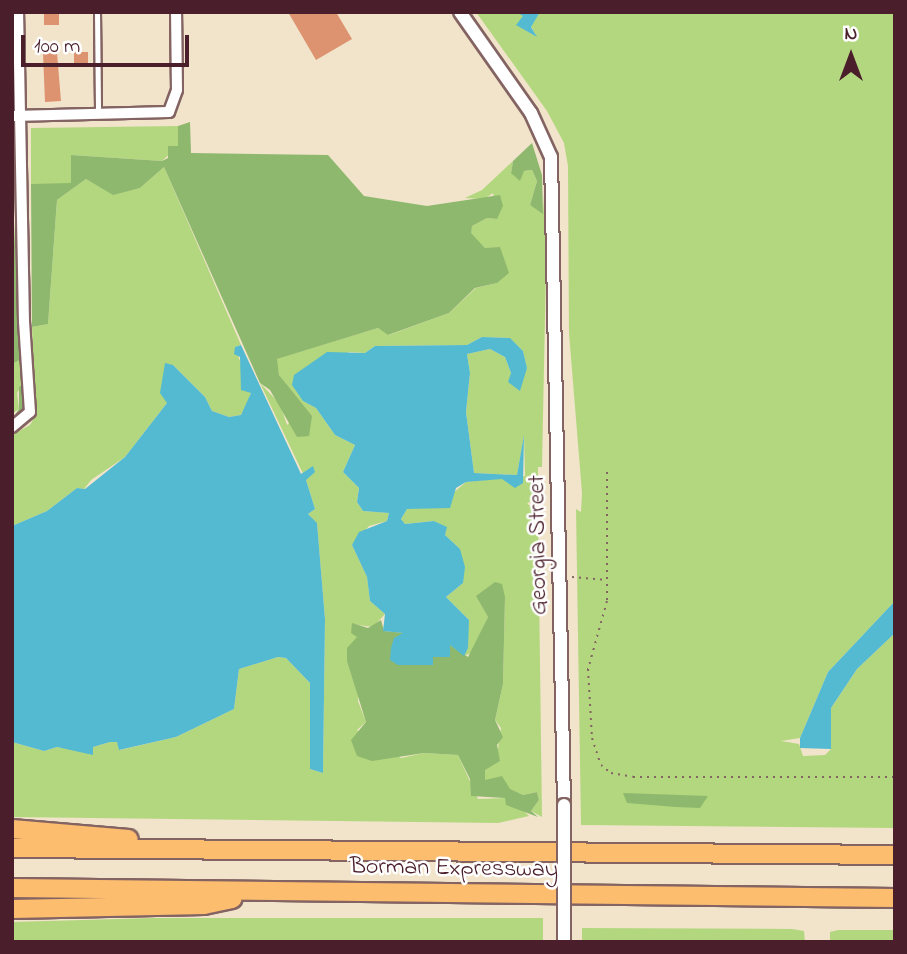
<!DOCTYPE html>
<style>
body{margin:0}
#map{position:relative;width:907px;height:954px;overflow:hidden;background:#f1e4ca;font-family:"Indie Flower",sans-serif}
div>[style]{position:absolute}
.green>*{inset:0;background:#b3d77f}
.forest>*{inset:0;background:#8eb86e}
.water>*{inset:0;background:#53bad1}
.building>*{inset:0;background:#dd9370;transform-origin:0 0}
.path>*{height:2px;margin-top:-1px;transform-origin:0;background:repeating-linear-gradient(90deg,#846463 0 2px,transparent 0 7px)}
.roads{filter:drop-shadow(2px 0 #846463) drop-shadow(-2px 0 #846463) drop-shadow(0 2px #846463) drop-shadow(0 -2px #846463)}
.service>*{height:5px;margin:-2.5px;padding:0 2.5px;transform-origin:2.5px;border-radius:2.5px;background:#fff}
.minor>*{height:10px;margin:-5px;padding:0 5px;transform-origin:5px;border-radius:5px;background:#fff}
.tertiary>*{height:12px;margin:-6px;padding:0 6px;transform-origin:6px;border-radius:6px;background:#fff}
.motorway>*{height:18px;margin:-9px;padding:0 9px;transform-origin:9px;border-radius:9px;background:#fcbd6f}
.bridges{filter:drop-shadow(2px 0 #846463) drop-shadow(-2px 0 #846463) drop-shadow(0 2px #846463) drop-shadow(0 -2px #846463)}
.tertiary-bridge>*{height:12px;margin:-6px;padding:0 6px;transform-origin:6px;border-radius:6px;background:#fff}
span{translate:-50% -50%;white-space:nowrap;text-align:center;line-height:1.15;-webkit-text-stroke:5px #fff;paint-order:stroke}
.street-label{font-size:24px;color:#4a1f2b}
.frame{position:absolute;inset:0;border:14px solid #4a1f2b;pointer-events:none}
.north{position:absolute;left:816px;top:21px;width:70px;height:70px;-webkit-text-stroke:5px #fff;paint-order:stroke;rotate:0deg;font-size:19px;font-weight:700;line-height:28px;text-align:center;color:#4a1f2b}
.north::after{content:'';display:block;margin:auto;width:24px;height:32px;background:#4a1f2b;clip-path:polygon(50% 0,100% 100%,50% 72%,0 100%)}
.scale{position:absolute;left:21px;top:35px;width:168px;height:32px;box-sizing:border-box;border:4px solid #4a1f2b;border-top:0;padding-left:9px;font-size:21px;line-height:24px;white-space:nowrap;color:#4a1f2b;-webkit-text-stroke:5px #fff;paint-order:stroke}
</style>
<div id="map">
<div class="green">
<div style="clip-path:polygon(476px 12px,516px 12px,523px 15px,527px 31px,536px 36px,531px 26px,540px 12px,895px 12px,895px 601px,828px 672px,800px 738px,781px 741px,799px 744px,803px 756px,825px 755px,831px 749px,831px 708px,857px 669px,895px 633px,895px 828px,581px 825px,576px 509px,581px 512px,582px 493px,569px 333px,568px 166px,564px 143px,547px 111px)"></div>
<div style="clip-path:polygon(178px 126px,178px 146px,162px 161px,71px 155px,71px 184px,31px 184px,31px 128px)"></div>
<div style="clip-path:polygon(513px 161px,511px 173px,532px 170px,537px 181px,530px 205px,543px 213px,545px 174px,547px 218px,542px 467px,538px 467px,538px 494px,527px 504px,538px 509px,542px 817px,531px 811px,539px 800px,537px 792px,523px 795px,485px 780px,485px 769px,497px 755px,501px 728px,495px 720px,503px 684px,505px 597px,480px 602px,488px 617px,471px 653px,464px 656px,469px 620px,446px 597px,463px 583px,460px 549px,445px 535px,446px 527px,434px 521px,405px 524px,401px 519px,407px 509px,438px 506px,466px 482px,525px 476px,524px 436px,517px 475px,474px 473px,466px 412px,470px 373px,467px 354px,490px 349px,505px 357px,511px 373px,527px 369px,523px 351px,509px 338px,482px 337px,467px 345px,375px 346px,365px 353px,349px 352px,303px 401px,316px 408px,335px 435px,355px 445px,343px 472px,359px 488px,357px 502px,363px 511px,389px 513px,387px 521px,369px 526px,352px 545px,367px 577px,370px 601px,385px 614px,373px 627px,352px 624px,357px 637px,358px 701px,366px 722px,357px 730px,401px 758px,424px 753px,458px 755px,478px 799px,506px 798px,506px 805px,521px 808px,529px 816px,498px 823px,12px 817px,12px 742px,44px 751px,57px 747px,93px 753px,93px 747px,110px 742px,117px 742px,120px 750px,176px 737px,234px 709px,239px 669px,278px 657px,286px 658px,310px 683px,310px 769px,323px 773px,325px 619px,317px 524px,308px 514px,315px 509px,306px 480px,260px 383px,280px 404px,287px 425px,303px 410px,279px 375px,276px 359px,378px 328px,389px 335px,449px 313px,476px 288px,497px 283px,485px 248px,470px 233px,472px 226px,487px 218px,497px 219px,493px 193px,484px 199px,465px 198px,482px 190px)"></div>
<div style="clip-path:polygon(164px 167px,241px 345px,235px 347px,251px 392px,249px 400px,241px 415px,229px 417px,212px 411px,205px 397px,173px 365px,167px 403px,125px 457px,91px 480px,84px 489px,77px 488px,47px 511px,12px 526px,12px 435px,30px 425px,35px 416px,32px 327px,48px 324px,57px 200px,86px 179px,113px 194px,140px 188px)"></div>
<div style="clip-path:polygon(20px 360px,23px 384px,17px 393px,19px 409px,12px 414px,12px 364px)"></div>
<div style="clip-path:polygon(153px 918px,543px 918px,543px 942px,12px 942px,12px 922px)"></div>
<div style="clip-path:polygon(582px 928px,792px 929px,804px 931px,805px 942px,582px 942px)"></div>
<div style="clip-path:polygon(838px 930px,895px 930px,895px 942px,830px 942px,830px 932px)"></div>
</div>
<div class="forest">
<div style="clip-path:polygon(190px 122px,191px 153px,328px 155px,364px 196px,427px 206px,500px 195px,503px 206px,497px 219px,487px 218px,472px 226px,471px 233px,485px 248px,500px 247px,509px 273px,497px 283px,475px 288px,449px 313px,388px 335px,378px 328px,277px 359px,279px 375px,312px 416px,309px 436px,297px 437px,270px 390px,260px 383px,164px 167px,140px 188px,113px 195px,86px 179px,57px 200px,48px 324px,32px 327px,31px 184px,71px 183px,71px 155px,162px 161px,168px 158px,168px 146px,178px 146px,178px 126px)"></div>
<div style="clip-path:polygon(532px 143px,542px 175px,543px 214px,530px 205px,537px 181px,532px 170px,524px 171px,520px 181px,511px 173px,513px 161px)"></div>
<div style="clip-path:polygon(13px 200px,20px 360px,12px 364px,12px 200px)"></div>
<div style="clip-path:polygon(23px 384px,24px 411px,12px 420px,19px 409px,19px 387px)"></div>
<div style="clip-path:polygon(495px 582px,502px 584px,505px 597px,503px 684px,495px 720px,503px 737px,497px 745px,500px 761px,485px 770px,485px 780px,502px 776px,510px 789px,523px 795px,537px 792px,539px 800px,531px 811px,538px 817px,506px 805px,505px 798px,471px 796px,470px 779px,458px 755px,424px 753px,372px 761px,357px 756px,351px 740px,366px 722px,347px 661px,347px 648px,357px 637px,351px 633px,352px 623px,368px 628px,381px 620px,384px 631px,405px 633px,433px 657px,447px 654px,450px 645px,468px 657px,488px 617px,476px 596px)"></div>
<div style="clip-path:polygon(623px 793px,708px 796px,700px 808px,676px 807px,627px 803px)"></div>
</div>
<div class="water">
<div style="clip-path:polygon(516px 12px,540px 12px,531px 27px,537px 37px,516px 25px,523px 16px)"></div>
<div style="clip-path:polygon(482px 337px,510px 338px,523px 351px,527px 368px,520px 391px,508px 382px,511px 373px,505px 357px,490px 349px,467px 354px,470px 373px,466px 412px,474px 473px,517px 475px,524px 435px,523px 483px,515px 488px,502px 479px,466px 482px,456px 488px,450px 508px,407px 509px,401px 519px,405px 524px,434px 521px,447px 527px,445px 535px,460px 549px,465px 567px,463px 583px,446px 597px,469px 620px,468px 648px,464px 656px,450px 645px,450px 657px,433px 657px,433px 665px,398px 665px,390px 660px,391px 648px,394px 638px,403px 633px,383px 631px,385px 614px,370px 601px,367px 577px,352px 545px,359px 532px,387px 521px,389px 513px,363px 511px,357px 502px,359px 488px,343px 472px,355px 445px,335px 435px,316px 408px,303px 401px,292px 385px,294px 375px,327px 352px,365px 353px,375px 346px,467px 345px)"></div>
<div style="clip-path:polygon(241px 345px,301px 474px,313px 466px,315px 472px,306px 480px,315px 509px,308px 514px,317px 523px,325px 619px,323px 773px,310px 769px,310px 683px,286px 658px,278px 657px,239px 669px,234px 709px,176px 737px,119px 750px,117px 742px,110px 742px,93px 747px,93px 755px,57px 747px,44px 751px,12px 742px,12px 526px,47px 511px,77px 488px,85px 489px,125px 457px,167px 403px,160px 393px,165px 363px,173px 365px,205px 397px,212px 411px,229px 417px,241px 415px,251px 393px,241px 390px,240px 357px,234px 354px,235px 347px)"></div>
<div style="clip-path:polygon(895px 601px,895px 633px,857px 669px,831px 708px,831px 749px,800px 748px,800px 738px,828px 672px)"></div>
</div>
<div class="building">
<div style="left:44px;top:12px;width:15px;height:13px"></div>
<div style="clip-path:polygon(288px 12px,336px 12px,352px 39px,316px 60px)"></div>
<div style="left:74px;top:52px;width:14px;height:11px"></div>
<div style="clip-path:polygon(43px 53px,57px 53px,61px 101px,45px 102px)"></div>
</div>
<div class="path">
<div style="left:607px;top:472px;width:129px;rotate:90deg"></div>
<div style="left:607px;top:601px;width:71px;rotate:105.6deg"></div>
<div style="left:588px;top:669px;width:69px;rotate:86.7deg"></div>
<div style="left:592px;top:738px;width:28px;rotate:72deg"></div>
<div style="left:601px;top:765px;width:13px;rotate:39deg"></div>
<div style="left:611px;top:773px;width:22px;rotate:10deg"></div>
<div style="left:633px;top:777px;width:262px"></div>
<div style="left:572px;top:577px;width:35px;rotate:5deg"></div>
</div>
<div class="roads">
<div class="service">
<div style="left:97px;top:12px;width:103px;rotate:89.4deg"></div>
</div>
<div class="minor">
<div style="left:13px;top:116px;width:156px;rotate:-1.5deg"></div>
<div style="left:169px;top:112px;width:23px;rotate:-70deg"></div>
<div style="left:177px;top:90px;width:78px;rotate:-90.7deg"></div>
<div style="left:12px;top:427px;width:23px;rotate:-40deg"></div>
<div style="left:30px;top:412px;width:90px;rotate:-93.8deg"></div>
<div style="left:24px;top:322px;width:310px;rotate:-91.1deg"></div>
</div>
<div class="tertiary">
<div style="left:460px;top:12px;width:123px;rotate:54.9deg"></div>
<div style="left:531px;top:113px;width:48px;rotate:65.6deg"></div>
<div style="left:551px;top:157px;width:648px;rotate:88.85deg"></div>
</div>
<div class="motorway">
<div style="left:12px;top:829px;width:117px;rotate:4.9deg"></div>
<div style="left:12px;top:848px;width:883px;rotate:0.45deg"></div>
<div style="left:12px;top:888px;width:883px;rotate:0.65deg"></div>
<div style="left:12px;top:909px;width:192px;rotate:-1.2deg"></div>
<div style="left:204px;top:905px;width:29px;rotate:-12deg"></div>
</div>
</div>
<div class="bridges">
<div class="tertiary-bridge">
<div style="left:564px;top:805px;width:135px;rotate:90deg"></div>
</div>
</div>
<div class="street-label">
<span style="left:539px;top:545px;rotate:-91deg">Georgia Street</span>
<span style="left:454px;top:869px;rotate:1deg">Borman Expressway</span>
</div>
<div class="frame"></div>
<div class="north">N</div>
<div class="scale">100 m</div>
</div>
